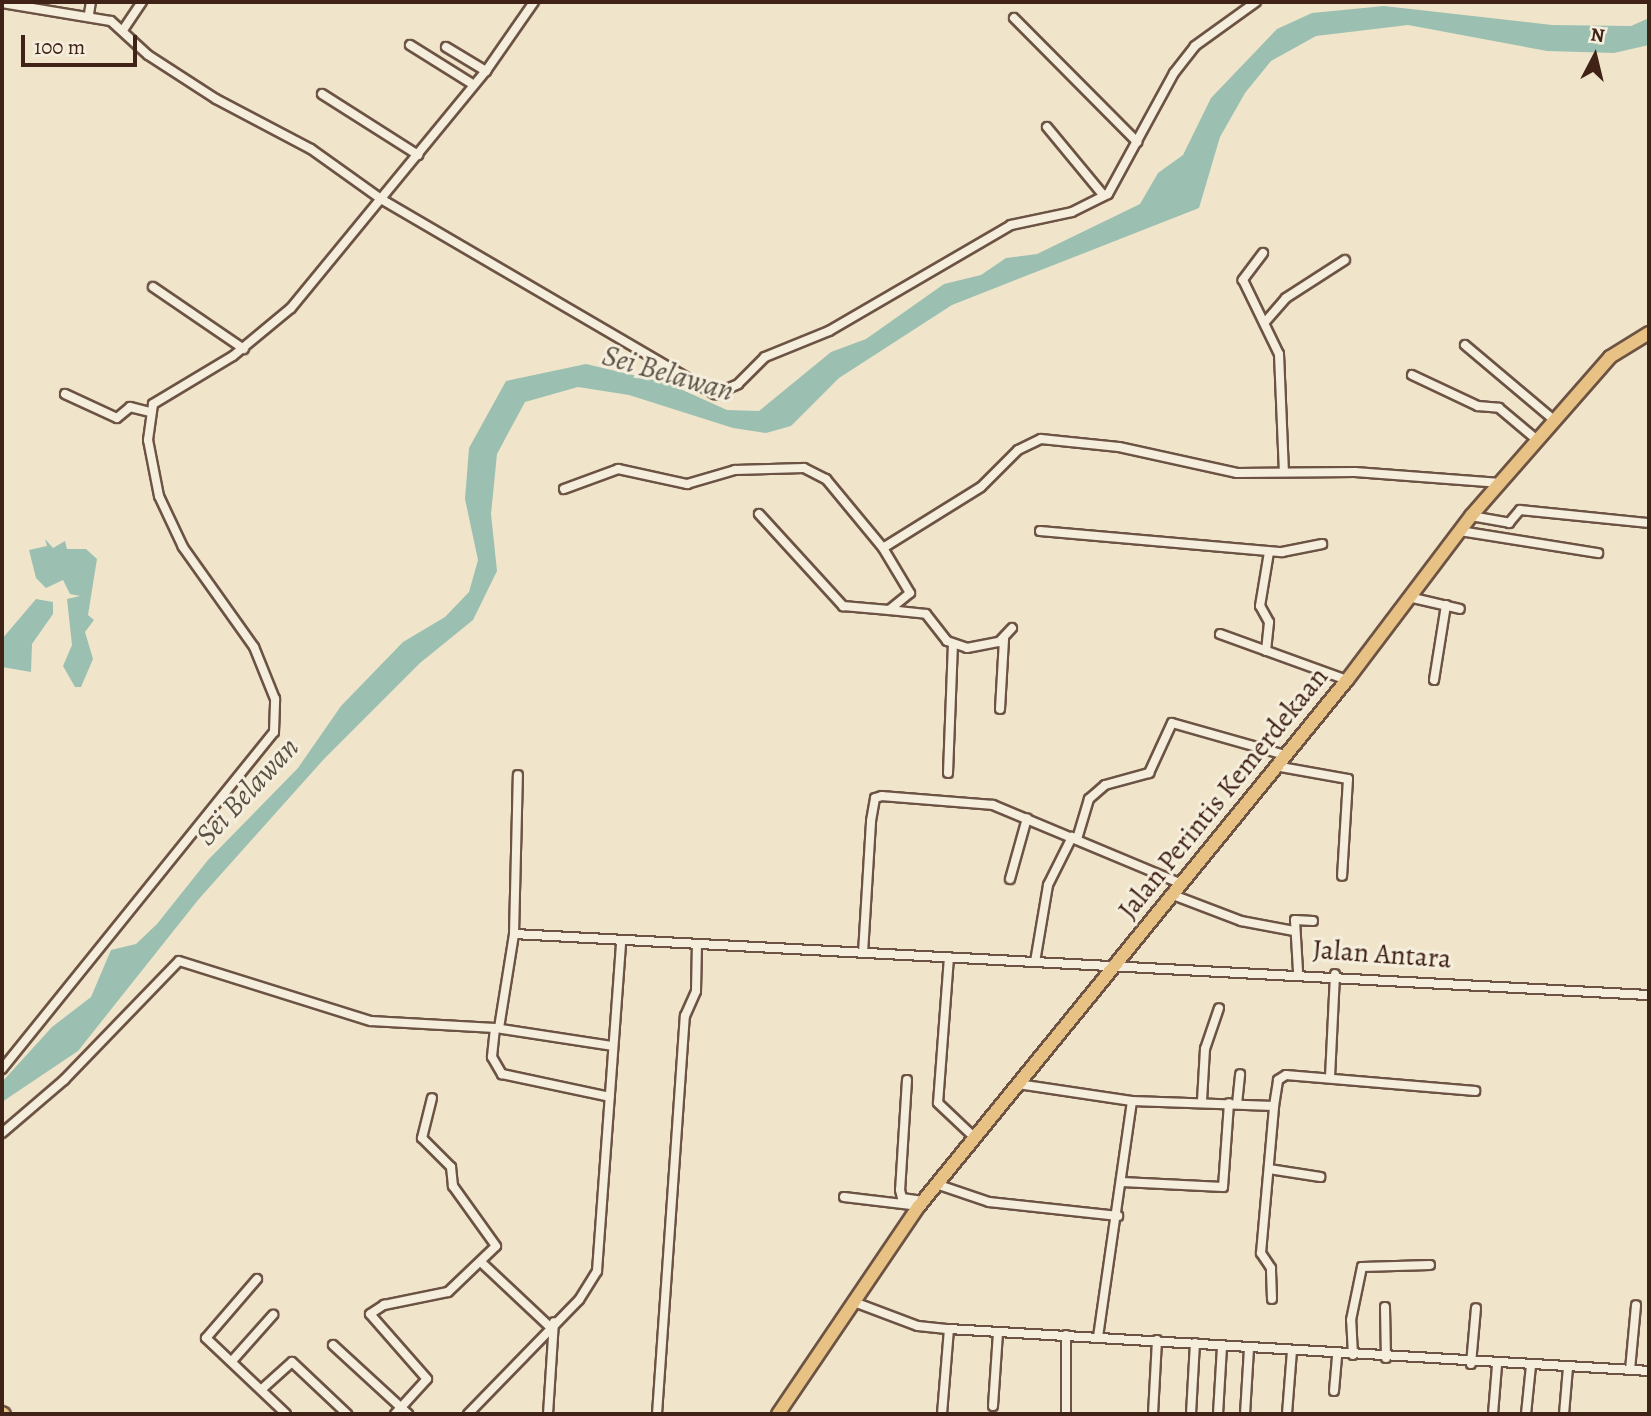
<!DOCTYPE html>
<style>
body{margin:0}
#map{position:relative;width:1651px;height:1416px;overflow:hidden;background:#f0e5ca;font-family:Alegreya,serif}
div>[style]{position:absolute}
.water>*{inset:0;background:#9bc0b1}
.roads{filter:drop-shadow(2px 0 #6c5344) drop-shadow(-2px 0 #6c5344) drop-shadow(0 2px #6c5344) drop-shadow(0 -2px #6c5344)}
.street>*{height:8px;margin:-4px;padding:0 4px;transform-origin:4px;border-radius:4px;background:#f5eedd}
.primary>*{height:12px;margin:-6px;padding:0 6px;transform-origin:6px;border-radius:6px;background:#e8c285}
span{translate:-50% -50%;white-space:nowrap;text-align:center;line-height:1.15;-webkit-text-stroke:6px #f5eedd;paint-order:stroke}
.street-label{font-size:28px;color:#402217}
.water-label{font-size:30px;color:#5b5145;font-style:italic}
.frame{position:absolute;inset:0;border:4px solid #402217;pointer-events:none}
.north{position:absolute;left:1560px;top:21px;width:70px;height:70px;-webkit-text-stroke:5px #f5eedd;paint-order:stroke;rotate:7deg;font-size:19px;font-weight:700;line-height:28px;text-align:center;color:#402217}
.north::after{content:'';display:block;margin:auto;width:24px;height:32px;background:#402217;clip-path:polygon(50% 0,100% 100%,50% 72%,0 100%)}
.scale{position:absolute;left:21px;top:35px;width:116px;height:32px;box-sizing:border-box;border:4px solid #402217;border-top:0;padding-left:9px;font-size:21px;line-height:24px;white-space:nowrap;color:#402217;-webkit-text-stroke:5px #f5eedd;paint-order:stroke}
</style>
<div id="map">
<div class="water">
<div style="clip-path:polygon(1384px 6px,1552px 25px,1631px 26px,1649px 18px,1649px 45px,1614px 53px,1547px 51px,1408px 25px,1316px 36px,1271px 61px,1245px 93px,1220px 137px,1199px 208px,952px 305px,839px 378px,791px 426px,766px 433px,733px 428px,629px 395px,578px 387px,525px 402px,497px 454px,491px 514px,497px 571px,473px 620px,420px 663px,324px 759px,198px 900px,78px 1051px,2px 1102px,2px 1082px,52px 1027px,91px 997px,111px 950px,136px 944px,157px 924px,208px 860px,298px 768px,341px 706px,403px 642px,445px 617px,469px 592px,478px 560px,465px 499px,469px 448px,506px 381px,586px 364px,667px 383px,727px 410px,759px 411px,831px 352px,866px 339px,944px 284px,981px 275px,1006px 258px,1037px 254px,1140px 204px,1158px 173px,1183px 155px,1211px 98px,1277px 29px,1312px 13px)"></div>
<div style="clip-path:polygon(45px 539px,53px 548px,65px 541px,67px 549px,86px 549px,97px 559px,88px 615px,94px 620px,85px 632px,93px 659px,81px 687px,75px 687px,63px 666px,72px 645px,67px 599px,80px 596px,70px 594px,63px 580px,46px 588px,36px 578px,29px 550px,47px 546px)"></div>
<div style="clip-path:polygon(36px 599px,53px 602px,53px 614px,32px 644px,31px 672px,2px 667px,2px 639px)"></div>
</div>
<div class="roads">
<div class="street">
<div style="left:2px;top:3px;width:110px;rotate:9.4deg"></div>
<div style="left:111px;top:21px;width:50px;rotate:42.6deg"></div>
<div style="left:148px;top:55px;width:81px;rotate:32.9deg"></div>
<div style="left:216px;top:99px;width:107px;rotate:27.8deg"></div>
<div style="left:311px;top:149px;width:86px;rotate:35.5deg"></div>
<div style="left:381px;top:199px;width:387px;rotate:30.3deg"></div>
<div style="left:715px;top:394px;width:25px;rotate:-23deg"></div>
<div style="left:738px;top:384px;width:38px;rotate:-45deg"></div>
<div style="left:765px;top:357px;width:69px;rotate:-22.1deg"></div>
<div style="left:829px;top:331px;width:211px;rotate:-30.2deg"></div>
<div style="left:1011px;top:225px;width:62px;rotate:-12deg"></div>
<div style="left:1072px;top:212px;width:40px;rotate:-26.6deg"></div>
<div style="left:1108px;top:194px;width:138px;rotate:-61.4deg"></div>
<div style="left:1174px;top:73px;width:34px;rotate:-52deg"></div>
<div style="left:1195px;top:46px;width:75px;rotate:-35.8deg"></div>
<div style="left:89px;top:14px;width:12px;rotate:-81deg"></div>
<div style="left:1014px;top:18px;width:175px;rotate:45.2deg"></div>
<div style="left:123px;top:30px;width:34px;rotate:-56deg"></div>
<div style="left:410px;top:45px;width:75px;rotate:32deg"></div>
<div style="left:446px;top:47px;width:47px;rotate:31deg"></div>
<div style="left:322px;top:94px;width:114px;rotate:32.4deg"></div>
<div style="left:1047px;top:127px;width:89px;rotate:50.4deg"></div>
<div style="left:1263px;top:253px;width:34px;rotate:127deg"></div>
<div style="left:1243px;top:280px;width:82px;rotate:64.1deg"></div>
<div style="left:1279px;top:354px;width:118px;rotate:87.6deg"></div>
<div style="left:153px;top:287px;width:110px;rotate:34.3deg"></div>
<div style="left:1266px;top:321px;width:30px;rotate:-49deg"></div>
<div style="left:1286px;top:298px;width:70px;rotate:-32.8deg"></div>
<div style="left:1465px;top:345px;width:116px;rotate:40.1deg"></div>
<div style="left:1412px;top:375px;width:73px;rotate:25.2deg"></div>
<div style="left:1478px;top:406px;width:21px;rotate:5deg"></div>
<div style="left:1499px;top:408px;width:48px;rotate:40deg"></div>
<div style="left:65px;top:394px;width:57px;rotate:24.8deg"></div>
<div style="left:117px;top:418px;width:17px;rotate:-40deg"></div>
<div style="left:130px;top:407px;width:21px;rotate:14deg"></div>
<div style="left:564px;top:489px;width:58px;rotate:-20.3deg"></div>
<div style="left:618px;top:469px;width:71px;rotate:12.3deg"></div>
<div style="left:687px;top:484px;width:50px;rotate:-16.3deg"></div>
<div style="left:735px;top:470px;width:69px;rotate:-1.7deg"></div>
<div style="left:804px;top:468px;width:25px;rotate:27deg"></div>
<div style="left:826px;top:479px;width:89px;rotate:50.4deg"></div>
<div style="left:883px;top:548px;width:115px;rotate:-31.9deg"></div>
<div style="left:981px;top:487px;width:52px;rotate:-45deg"></div>
<div style="left:1018px;top:450px;width:25px;rotate:-26deg"></div>
<div style="left:1041px;top:439px;width:78px;rotate:5.9deg"></div>
<div style="left:1119px;top:447px;width:121px;rotate:12.4deg"></div>
<div style="left:1237px;top:473px;width:118px;rotate:-0.5deg"></div>
<div style="left:1355px;top:472px;width:146px;rotate:4.3deg"></div>
<div style="left:759px;top:514px;width:125px;rotate:47.6deg"></div>
<div style="left:843px;top:606px;width:46px;rotate:5deg"></div>
<div style="left:889px;top:610px;width:27px;rotate:-39deg"></div>
<div style="left:910px;top:593px;width:52px;rotate:-121deg"></div>
<div style="left:1471px;top:516px;width:39px;rotate:10deg"></div>
<div style="left:1509px;top:523px;width:17px;rotate:-50deg"></div>
<div style="left:1520px;top:510px;width:130px;rotate:5.8deg"></div>
<div style="left:1040px;top:531px;width:243px;rotate:5deg"></div>
<div style="left:1282px;top:552px;width:41px;rotate:-11.3deg"></div>
<div style="left:1460px;top:531px;width:140px;rotate:9.1deg"></div>
<div style="left:1413px;top:598px;width:48px;rotate:13.2deg"></div>
<div style="left:889px;top:610px;width:37px;rotate:6deg"></div>
<div style="left:926px;top:614px;width:34px;rotate:52deg"></div>
<div style="left:947px;top:641px;width:21px;rotate:19deg"></div>
<div style="left:967px;top:648px;width:33px;rotate:-11deg"></div>
<div style="left:999px;top:642px;width:19px;rotate:-47deg"></div>
<div style="left:1220px;top:634px;width:135px;rotate:19.9deg"></div>
<div style="left:1266px;top:651px;width:29px;rotate:-84deg"></div>
<div style="left:1269px;top:622px;width:18px;rotate:-119deg"></div>
<div style="left:1260px;top:606px;width:55px;rotate:-80.5deg"></div>
<div style="left:1434px;top:680px;width:76px;rotate:-80.9deg"></div>
<div style="left:1000px;top:709px;width:70px;rotate:-86.7deg"></div>
<div style="left:1275px;top:766px;width:74px;rotate:10.1deg"></div>
<div style="left:1348px;top:779px;width:97px;rotate:93.5deg"></div>
<div style="left:948px;top:773px;width:128px;rotate:-87.8deg"></div>
<div style="left:1077px;top:839px;width:42px;rotate:-73.3deg"></div>
<div style="left:1089px;top:799px;width:21px;rotate:-41deg"></div>
<div style="left:1105px;top:785px;width:46px;rotate:-15.3deg"></div>
<div style="left:1149px;top:773px;width:55px;rotate:-65.3deg"></div>
<div style="left:1172px;top:723px;width:117px;rotate:15.8deg"></div>
<div style="left:1010px;top:879px;width:63px;rotate:-74.4deg"></div>
<div style="left:1173px;top:895px;width:73px;rotate:20.9deg"></div>
<div style="left:1241px;top:921px;width:54px;rotate:10.7deg"></div>
<div style="left:514px;top:934px;width:1137px;rotate:3.08deg"></div>
<div style="left:863px;top:953px;width:132px;rotate:-86.5deg"></div>
<div style="left:871px;top:821px;width:23px;rotate:-80deg"></div>
<div style="left:875px;top:798px;width:7px;rotate:-16deg"></div>
<div style="left:882px;top:796px;width:111px;rotate:4.6deg"></div>
<div style="left:993px;top:805px;width:205px;rotate:22.7deg"></div>
<div style="left:949px;top:957px;width:146px;rotate:94.3deg"></div>
<div style="left:938px;top:1103px;width:50px;rotate:43.4deg"></div>
<div style="left:1035px;top:962px;width:78px;rotate:-80.4deg"></div>
<div style="left:1048px;top:885px;width:54px;rotate:-63.4deg"></div>
<div style="left:1298px;top:971px;width:51px;rotate:-93.4deg"></div>
<div style="left:1295px;top:920px;width:18px;rotate:3deg"></div>
<div style="left:495px;top:1028px;width:29px;rotate:96deg"></div>
<div style="left:492px;top:1057px;width:20px;rotate:60deg"></div>
<div style="left:502px;top:1074px;width:110px;rotate:12deg"></div>
<div style="left:499px;top:1028px;width:95px;rotate:-80.9deg"></div>
<div style="left:514px;top:934px;width:159px;rotate:-88.6deg"></div>
<div style="left:2px;top:1069px;width:433px;rotate:-51.1deg"></div>
<div style="left:274px;top:732px;width:33px;rotate:-88deg"></div>
<div style="left:275px;top:699px;width:56px;rotate:-112deg"></div>
<div style="left:254px;top:647px;width:123px;rotate:-125.4deg"></div>
<div style="left:183px;top:547px;width:56px;rotate:-115.2deg"></div>
<div style="left:159px;top:496px;width:57px;rotate:-101.1deg"></div>
<div style="left:148px;top:440px;width:36px;rotate:-82deg"></div>
<div style="left:153px;top:404px;width:93px;rotate:-31deg"></div>
<div style="left:233px;top:356px;width:75px;rotate:-39.6deg"></div>
<div style="left:291px;top:308px;width:307px;rotate:-50.6deg"></div>
<div style="left:486px;top:71px;width:84px;rotate:-55.2deg"></div>
<div style="left:1330px;top:1077px;width:103px;rotate:-87.2deg"></div>
<div style="left:907px;top:1080px;width:110px;rotate:93.6deg"></div>
<div style="left:900px;top:1190px;width:8px;rotate:76deg"></div>
<div style="left:902px;top:1198px;width:21px;rotate:8deg"></div>
<div style="left:1018px;top:1084px;width:115px;rotate:8.5deg"></div>
<div style="left:1132px;top:1101px;width:142px;rotate:2deg"></div>
<div style="left:1274px;top:1106px;width:26px;rotate:-81deg"></div>
<div style="left:1278px;top:1080px;width:9px;rotate:-32deg"></div>
<div style="left:1286px;top:1075px;width:190px;rotate:4.8deg"></div>
<div style="left:1202px;top:1101px;width:52px;rotate:-86.7deg"></div>
<div style="left:1205px;top:1049px;width:43px;rotate:-71.1deg"></div>
<div style="left:1237px;top:1104px;width:30px;rotate:-84deg"></div>
<div style="left:2px;top:1133px;width:82px;rotate:-40.5deg"></div>
<div style="left:64px;top:1080px;width:165px;rotate:-46deg"></div>
<div style="left:179px;top:961px;width:201px;rotate:17.4deg"></div>
<div style="left:371px;top:1021px;width:124px;rotate:3.2deg"></div>
<div style="left:495px;top:1028px;width:119px;rotate:8.7deg"></div>
<div style="left:1269px;top:1169px;width:52px;rotate:8.9deg"></div>
<div style="left:1122px;top:1182px;width:101px;rotate:2.8deg"></div>
<div style="left:1223px;top:1187px;width:84px;rotate:-85.9deg"></div>
<div style="left:936px;top:1184px;width:56px;rotate:18.8deg"></div>
<div style="left:989px;top:1202px;width:130px;rotate:6.2deg"></div>
<div style="left:844px;top:1197px;width:76px;rotate:6.8deg"></div>
<div style="left:483px;top:1264px;width:92px;rotate:43.2deg"></div>
<div style="left:257px;top:1279px;width:78px;rotate:130.8deg"></div>
<div style="left:206px;top:1338px;width:110px;rotate:43.5deg"></div>
<div style="left:1272px;top:1299px;width:31px;rotate:-92deg"></div>
<div style="left:1271px;top:1268px;width:18px;rotate:-124deg"></div>
<div style="left:1261px;top:1253px;width:148px;rotate:-84.9deg"></div>
<div style="left:854px;top:1302px;width:68px;rotate:20.6deg"></div>
<div style="left:918px;top:1326px;width:31px;rotate:6deg"></div>
<div style="left:949px;top:1329px;width:701px;rotate:3.43deg"></div>
<div style="left:1385px;top:1307px;width:51px;rotate:88.9deg"></div>
<div style="left:1066px;top:1335px;width:79px;rotate:90deg"></div>
<div style="left:1098px;top:1337px;width:238px;rotate:-81.8deg"></div>
<div style="left:333px;top:1345px;width:102px;rotate:42.6deg"></div>
<div style="left:1353px;top:1355px;width:35px;rotate:-93deg"></div>
<div style="left:1351px;top:1320px;width:54px;rotate:-78.3deg"></div>
<div style="left:1362px;top:1267px;width:68px;rotate:-1.7deg"></div>
<div style="left:232px;top:1361px;width:62px;rotate:-48.3deg"></div>
<div style="left:1471px;top:1364px;width:56px;rotate:-84.9deg"></div>
<div style="left:1630px;top:1370px;width:65px;rotate:-84.7deg"></div>
<div style="left:262px;top:1389px;width:40px;rotate:-42deg"></div>
<div style="left:292px;top:1362px;width:76px;rotate:43.4deg"></div>
<div style="left:1334px;top:1391px;width:37px;rotate:-85deg"></div>
<div style="left:993px;top:1406px;width:74px;rotate:-86.1deg"></div>
<div style="left:395px;top:1414px;width:47px;rotate:-47.6deg"></div>
<div style="left:427px;top:1379px;width:86px;rotate:-131.2deg"></div>
<div style="left:370px;top:1314px;width:17px;rotate:-33deg"></div>
<div style="left:384px;top:1305px;width:65px;rotate:-11.5deg"></div>
<div style="left:448px;top:1292px;width:66px;rotate:-43.8deg"></div>
<div style="left:496px;top:1246px;width:74px;rotate:-125.6deg"></div>
<div style="left:453px;top:1186px;width:19px;rotate:-96deg"></div>
<div style="left:451px;top:1167px;width:41px;rotate:-135deg"></div>
<div style="left:422px;top:1138px;width:41px;rotate:-76deg"></div>
<div style="left:468px;top:1414px;width:159px;rotate:-45.8deg"></div>
<div style="left:579px;top:1300px;width:34px;rotate:-58deg"></div>
<div style="left:597px;top:1271px;width:330px;rotate:-85.8deg"></div>
<div style="left:548px;top:1414px;width:92px;rotate:-86.3deg"></div>
<div style="left:657px;top:1414px;width:399px;rotate:-86deg"></div>
<div style="left:685px;top:1016px;width:27px;rotate:-66deg"></div>
<div style="left:696px;top:991px;width:46px;rotate:-88.8deg"></div>
<div style="left:942px;top:1414px;width:85px;rotate:-85.3deg"></div>
<div style="left:1153px;top:1414px;width:74px;rotate:-86.9deg"></div>
<div style="left:1191px;top:1414px;width:71px;rotate:-86.8deg"></div>
<div style="left:1218px;top:1414px;width:68px;rotate:-86.6deg"></div>
<div style="left:1245px;top:1414px;width:66px;rotate:-86.5deg"></div>
<div style="left:1287px;top:1414px;width:63px;rotate:-85.5deg"></div>
<div style="left:1493px;top:1414px;width:49px;rotate:-85.3deg"></div>
<div style="left:1526px;top:1414px;width:48px;rotate:-84.1deg"></div>
<div style="left:1564px;top:1414px;width:47px;rotate:-85.1deg"></div>
</div>
<div class="primary">
<div style="left:2px;top:1413px;width:2px;rotate:27deg"></div>
<div style="left:778px;top:1414px;width:251px;rotate:-55.9deg"></div>
<div style="left:919px;top:1206px;width:678px;rotate:-50.87deg"></div>
<div style="left:1347px;top:680px;width:206px;rotate:-52.9deg"></div>
<div style="left:1471px;top:516px;width:211px;rotate:-48.8deg"></div>
<div style="left:1610px;top:357px;width:46px;rotate:-31.6deg"></div>
</div>
</div>
<div class="street-label">
<span style="left:1223px;top:793px;rotate:-51deg">Jalan Perintis Kemerdekaan</span>
<span style="left:1382px;top:954px;rotate:4deg">Jalan Antara</span>
</div>
<div class="water-label">
<span style="left:668px;top:373px;rotate:16deg">Sei Belawan</span>
<span style="left:247px;top:791px;rotate:-47deg">Sei Belawan</span>
</div>
<div class="frame"></div>
<div class="north">N</div>
<div class="scale">100 m</div>
</div>
